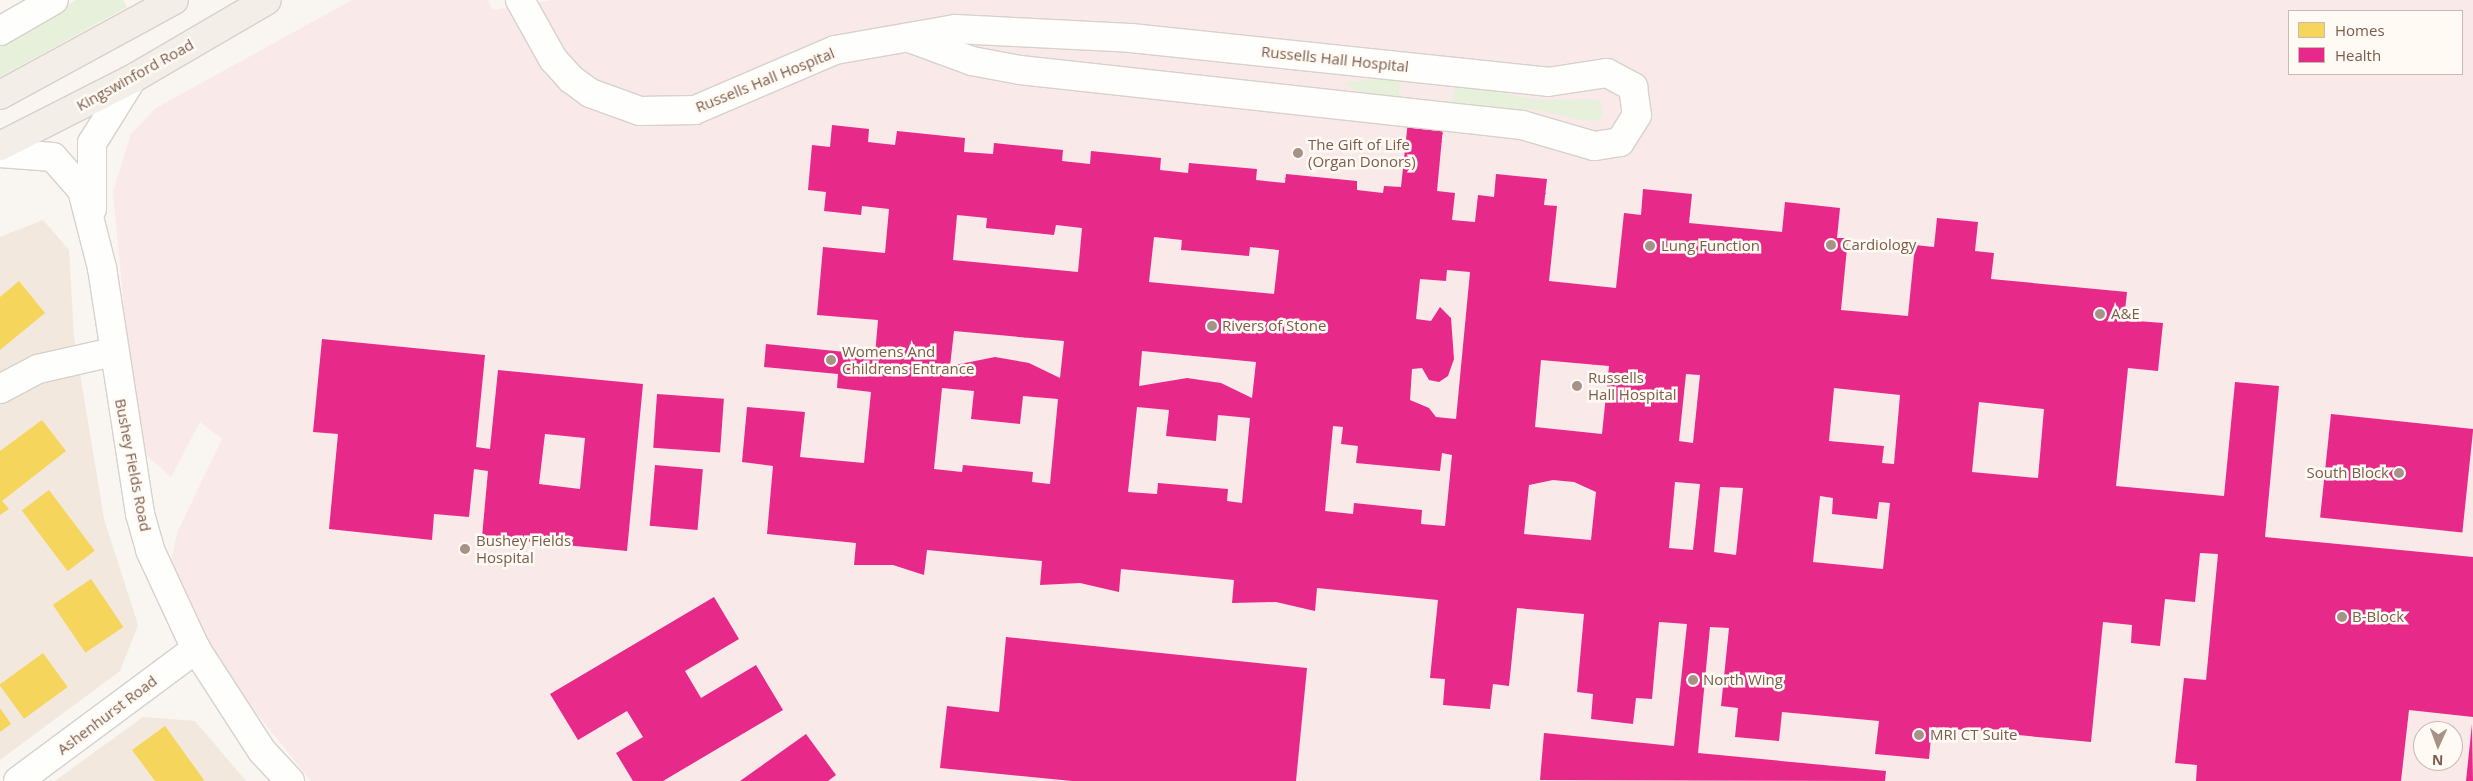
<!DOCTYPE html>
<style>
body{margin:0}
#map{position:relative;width:2473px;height:781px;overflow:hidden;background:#f9f5f0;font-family:"Open Sans",sans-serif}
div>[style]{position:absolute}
.residential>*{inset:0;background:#f2e8de}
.medical>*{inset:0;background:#fae9e9}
.green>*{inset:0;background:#e7f0db}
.homes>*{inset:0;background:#f6d55c;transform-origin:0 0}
.health>*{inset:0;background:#e7298a;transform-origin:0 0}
.roads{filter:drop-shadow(1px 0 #d7d1cb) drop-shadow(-1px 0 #d7d1cb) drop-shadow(0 1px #d7d1cb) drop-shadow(0 -1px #d7d1cb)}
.street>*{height:28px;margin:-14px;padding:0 14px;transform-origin:14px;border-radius:14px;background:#fefefd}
.primary>*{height:28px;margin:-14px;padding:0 14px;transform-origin:14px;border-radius:14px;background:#f3eee8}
.dots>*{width:14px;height:14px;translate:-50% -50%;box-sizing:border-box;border:2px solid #fffaf3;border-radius:50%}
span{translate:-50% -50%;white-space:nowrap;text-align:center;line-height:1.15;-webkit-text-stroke:5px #fffaf3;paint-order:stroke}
.street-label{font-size:15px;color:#7a5c4d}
.poi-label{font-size:15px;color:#7a5c4d}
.left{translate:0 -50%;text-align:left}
.right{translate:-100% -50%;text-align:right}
.legend{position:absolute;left:2288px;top:10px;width:175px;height:65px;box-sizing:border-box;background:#fffaf3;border:1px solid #cabbb1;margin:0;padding:6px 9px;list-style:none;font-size:15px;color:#7a5c4d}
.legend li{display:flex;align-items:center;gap:10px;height:25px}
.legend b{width:25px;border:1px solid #cabbb1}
.north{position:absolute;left:2413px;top:721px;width:50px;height:50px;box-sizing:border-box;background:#fffaf3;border:1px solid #cabbb1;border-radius:50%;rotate:182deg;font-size:14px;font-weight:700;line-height:20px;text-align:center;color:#7a5c4d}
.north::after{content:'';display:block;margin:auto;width:18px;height:22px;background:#a69286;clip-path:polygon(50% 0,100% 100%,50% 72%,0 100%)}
</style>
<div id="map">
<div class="residential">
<div style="clip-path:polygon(43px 220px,69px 250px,74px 337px,104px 519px,138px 625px,120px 671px,0 760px,0 237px)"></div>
<div style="clip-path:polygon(143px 717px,195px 721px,246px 781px,55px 781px)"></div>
</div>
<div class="medical">
<div style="clip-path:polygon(evenodd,352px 0,487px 0,493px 10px,553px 0,2473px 0,2473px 781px,311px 781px,215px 662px,169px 572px,177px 533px,222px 439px,200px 422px,171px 477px,143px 452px,135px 423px,113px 192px,131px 134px,156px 108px,352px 0,2289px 11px,2462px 11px,2462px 74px,2289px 74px,2289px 11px,352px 0,2423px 731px,2453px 731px,2453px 761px,2423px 761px,2423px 731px)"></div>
</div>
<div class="green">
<div style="clip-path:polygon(76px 0,123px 0,127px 7px,0 77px,0 47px)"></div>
<div style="clip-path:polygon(1401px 76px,1398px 101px,1366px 95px,1343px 83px)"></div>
<div style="clip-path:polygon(1454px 84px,1539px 100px,1594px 99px,1601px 101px,1603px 116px,1597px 121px,1582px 120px,1531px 109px,1452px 108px)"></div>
</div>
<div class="homes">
<div style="clip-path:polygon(19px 281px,45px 313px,0 350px,0 297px)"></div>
<div style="clip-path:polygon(42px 420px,66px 451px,2px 501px,9px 509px,0 515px,0 451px)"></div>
<div style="left:49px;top:490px;width:76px;height:34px;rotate:53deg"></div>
<div style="left:91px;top:579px;width:58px;height:46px;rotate:56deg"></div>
<div style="left:43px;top:653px;width:42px;height:54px;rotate:54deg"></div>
<div style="clip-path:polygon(0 708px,11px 724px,0 732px)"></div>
<div style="clip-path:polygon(165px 726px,204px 780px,203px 781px,155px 781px,132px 750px)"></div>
</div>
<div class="health">
<div style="clip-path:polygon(evenodd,1410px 102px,1445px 106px,1437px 191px,1455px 193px,1452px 220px,1475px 222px,1478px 195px,1494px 197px,1496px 174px,1547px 179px,1544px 205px,1557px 206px,1549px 281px,1616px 288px,1624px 213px,1641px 215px,1643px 189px,1692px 194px,1689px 223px,1782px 232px,1785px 202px,1840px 208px,1837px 238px,1848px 238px,1841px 310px,1908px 316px,1915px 245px,1934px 247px,1937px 218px,1978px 222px,1975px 251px,1994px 253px,1991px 279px,2127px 292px,2124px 320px,2163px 323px,2158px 371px,2128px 368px,2116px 486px,2224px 496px,2235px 382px,2279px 386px,2265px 537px,2473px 557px,2473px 717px,2409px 710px,2401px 781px,2196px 781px,2197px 765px,2175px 763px,2184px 678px,2206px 680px,2218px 554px,2200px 553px,2195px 602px,2165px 599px,2160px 646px,2131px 643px,2132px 625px,2103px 622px,2091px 742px,1932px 727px,1929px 759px,1875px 754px,1879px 721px,1782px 712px,1779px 741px,1735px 737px,1738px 708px,1721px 706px,1729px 628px,1710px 627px,1698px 753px,1886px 771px,1885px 781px,1540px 780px,1544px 733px,1674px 746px,1687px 624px,1659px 622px,1652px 699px,1636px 698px,1633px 724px,1591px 719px,1593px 694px,1577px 692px,1584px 614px,1517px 608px,1509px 686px,1493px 684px,1490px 709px,1443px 705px,1445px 679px,1430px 678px,1438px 600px,1317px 588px,1315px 611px,1276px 602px,1232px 603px,1234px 580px,1121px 569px,1119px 592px,1080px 583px,1040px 585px,1042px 561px,927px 550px,924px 575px,893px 565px,854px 565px,856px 543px,767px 534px,773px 466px,742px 462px,747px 407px,805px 412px,800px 457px,864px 463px,871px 392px,837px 388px,838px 374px,764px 367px,766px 344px,875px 355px,878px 320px,817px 315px,823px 247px,885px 253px,889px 209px,862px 206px,861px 215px,824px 211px,826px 192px,808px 190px,812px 145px,830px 147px,832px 125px,869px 129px,868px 142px,895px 145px,897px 131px,965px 138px,964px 152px,993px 154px,994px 143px,1063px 150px,1062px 161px,1090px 164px,1091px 151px,1161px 158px,1160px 170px,1188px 173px,1189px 163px,1257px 169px,1256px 180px,1285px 183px,1286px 174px,1357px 181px,1357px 190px,1383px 193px,1384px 186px,1401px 187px,1410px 102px,957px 215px,987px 218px,986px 228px,1054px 235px,1056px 225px,1082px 228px,1078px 272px,953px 260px,957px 215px,1410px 102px,1154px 237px,1182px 240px,1181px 250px,1249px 256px,1250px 247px,1279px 250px,1274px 294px,1149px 282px,1154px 237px,1410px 102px,1447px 270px,1470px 272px,1456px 419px,1436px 417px,1429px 408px,1410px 400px,1412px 369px,1422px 368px,1429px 380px,1439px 382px,1448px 376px,1454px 359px,1451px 318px,1440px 307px,1431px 321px,1416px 319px,1420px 279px,1446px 281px,1447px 270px,1410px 102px,954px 331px,1064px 341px,1060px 378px,1029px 363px,995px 357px,950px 366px,954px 331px,1410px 102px,1142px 351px,1256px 362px,1252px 398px,1221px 383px,1187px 378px,1139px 386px,1142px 351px,1410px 102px,1541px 360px,1609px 366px,1602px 434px,1535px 427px,1541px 360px,1410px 102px,1686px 374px,1700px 375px,1693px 443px,1679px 441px,1686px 374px,1410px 102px,942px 388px,974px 391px,971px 419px,1020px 424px,1023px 396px,1058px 399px,1050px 484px,1032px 482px,1033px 472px,963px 465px,962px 472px,934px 469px,942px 388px,1410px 102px,1834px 388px,1900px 395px,1894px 464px,1882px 463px,1884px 446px,1829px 441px,1834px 388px,1410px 102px,1979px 402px,2044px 409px,2038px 478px,1972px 472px,1979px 402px,1410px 102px,1137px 407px,1169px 410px,1166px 436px,1216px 441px,1218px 415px,1250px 418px,1242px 503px,1227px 501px,1228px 489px,1158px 483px,1157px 494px,1128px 492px,1137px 407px,1410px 102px,1333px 426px,1343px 427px,1341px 444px,1358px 446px,1356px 463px,1440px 471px,1442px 453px,1452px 455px,1445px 526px,1421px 524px,1422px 510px,1354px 503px,1353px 514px,1325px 511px,1333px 426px,1410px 102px,1553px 480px,1574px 482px,1596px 492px,1591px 540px,1524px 534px,1529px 485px,1553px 480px,1410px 102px,1675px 482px,1700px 484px,1693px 550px,1669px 548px,1675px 482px,1410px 102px,1720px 487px,1743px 488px,1736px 555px,1714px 552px,1720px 487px,1410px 102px,1820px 496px,1833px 498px,1832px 514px,1877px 519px,1879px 502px,1890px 503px,1883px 569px,1813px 562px,1820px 496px)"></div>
<div style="clip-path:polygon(evenodd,322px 339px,485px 355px,476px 447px,490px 449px,498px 370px,643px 384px,627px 551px,482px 537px,488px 471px,474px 469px,469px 517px,434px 514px,432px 540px,329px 529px,338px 434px,313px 432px,322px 339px,545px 434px,585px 438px,580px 489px,539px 484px,545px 434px)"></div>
<div style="left:657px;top:394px;width:67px;height:54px;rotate:4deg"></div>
<div style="left:2331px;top:414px;width:143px;height:104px;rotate:6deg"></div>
<div style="left:655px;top:465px;width:48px;height:61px;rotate:5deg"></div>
<div style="clip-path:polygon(714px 597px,739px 639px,685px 671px,701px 698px,756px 665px,783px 710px,663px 781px,633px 781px,616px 753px,643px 737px,627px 711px,578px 740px,550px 694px)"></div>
<div style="clip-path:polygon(1006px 637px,1307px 668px,1296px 781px,1072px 781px,940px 768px,947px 706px,999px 712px)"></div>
<div style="clip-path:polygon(2472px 724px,2473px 781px,2466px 781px)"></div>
<div style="clip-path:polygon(806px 734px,836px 775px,828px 781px,740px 781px)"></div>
</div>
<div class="roads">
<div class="street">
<div style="left:520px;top:0;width:68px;rotate:60.8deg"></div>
<div style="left:553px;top:59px;width:27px;rotate:48deg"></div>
<div style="left:571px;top:79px;width:24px;rotate:36deg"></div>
<div style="left:590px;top:93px;width:53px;rotate:19.8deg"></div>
<div style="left:640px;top:111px;width:55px;rotate:-1deg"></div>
<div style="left:695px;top:110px;width:152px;rotate:-23.2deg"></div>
<div style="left:835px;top:50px;width:122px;rotate:-9.9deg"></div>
<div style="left:955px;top:29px;width:176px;rotate:2.9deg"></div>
<div style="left:1131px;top:38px;width:419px;rotate:6deg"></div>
<div style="left:1548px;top:82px;width:60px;rotate:-8.7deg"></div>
<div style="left:1607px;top:73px;width:30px;rotate:28deg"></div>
<div style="left:1633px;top:87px;width:28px;rotate:82deg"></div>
<div style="left:1637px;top:115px;width:32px;rotate:122deg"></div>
<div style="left:1620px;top:142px;width:26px;rotate:171deg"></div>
<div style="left:1594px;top:146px;width:75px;rotate:-163.7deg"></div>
<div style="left:1522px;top:125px;width:505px;rotate:-173.75deg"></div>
<div style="left:1020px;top:70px;width:49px;rotate:-169.4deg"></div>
<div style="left:972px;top:61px;width:64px;rotate:-159.9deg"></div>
<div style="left:0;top:31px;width:62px;rotate:-29.9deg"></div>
<div style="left:0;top:153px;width:53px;rotate:4.3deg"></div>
<div style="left:53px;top:157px;width:44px;rotate:48.7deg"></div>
<div style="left:82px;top:190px;width:81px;rotate:75.6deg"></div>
<div style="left:102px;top:268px;width:249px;rotate:81.2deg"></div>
<div style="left:140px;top:514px;width:37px;rotate:74deg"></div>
<div style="left:150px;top:550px;width:109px;rotate:65.1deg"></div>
<div style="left:196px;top:649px;width:121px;rotate:57.1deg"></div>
<div style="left:262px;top:751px;width:41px;rotate:47deg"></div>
<div style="left:92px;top:209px;width:66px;rotate:-90deg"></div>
<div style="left:92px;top:143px;width:75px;rotate:-58deg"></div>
<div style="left:0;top:389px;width:43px;rotate:-27.8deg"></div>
<div style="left:38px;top:369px;width:76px;rotate:-12.9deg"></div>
<div style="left:18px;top:781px;width:222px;rotate:-36.6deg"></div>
</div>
<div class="primary">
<div style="left:0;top:95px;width:198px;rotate:-28.6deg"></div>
<div style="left:0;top:146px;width:148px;rotate:-26.9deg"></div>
<div style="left:132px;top:79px;width:156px;rotate:-30.3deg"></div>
</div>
</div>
<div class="dots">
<div style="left:1298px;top:153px;background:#a69286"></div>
<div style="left:1831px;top:245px;background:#a69286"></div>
<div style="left:1650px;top:246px;background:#a69286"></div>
<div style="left:2100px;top:314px;background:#a69286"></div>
<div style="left:1212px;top:326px;background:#a69286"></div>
<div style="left:831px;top:360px;background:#a69286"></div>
<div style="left:1577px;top:386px;background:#a69286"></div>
<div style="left:2399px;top:473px;background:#a69286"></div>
<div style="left:465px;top:549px;background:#a69286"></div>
<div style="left:2342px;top:617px;background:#a69286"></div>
<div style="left:1693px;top:680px;background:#a69286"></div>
<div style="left:1919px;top:735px;background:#a69286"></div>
</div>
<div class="street-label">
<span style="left:1335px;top:59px;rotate:6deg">Russells Hall Hospital</span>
<span style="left:135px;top:75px;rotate:-29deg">Kingswinford Road</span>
<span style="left:765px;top:80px;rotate:-22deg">Russells Hall Hospital</span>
<span style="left:133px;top:465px;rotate:79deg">Bushey Fields Road</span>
<span style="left:107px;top:715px;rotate:-37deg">Ashenhurst Road</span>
</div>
<div class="poi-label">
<span class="left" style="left:1308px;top:153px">The Gift of Life<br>(Organ Donors)</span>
<span class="left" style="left:1842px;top:245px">Cardiology</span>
<span class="left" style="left:1661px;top:246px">Lung Function</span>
<span class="left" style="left:2111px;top:314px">A&amp;E</span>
<span class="left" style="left:1222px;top:326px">Rivers of Stone</span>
<span class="left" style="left:842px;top:360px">Womens And<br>Childrens Entrance</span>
<span class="left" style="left:1588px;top:386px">Russells<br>Hall Hospital</span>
<span class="right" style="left:2389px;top:473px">South Block</span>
<span class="left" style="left:476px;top:549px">Bushey Fields<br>Hospital</span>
<span class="left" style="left:2352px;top:617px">B-Block</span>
<span class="left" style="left:1703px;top:680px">North Wing</span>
<span class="left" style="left:1930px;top:735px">MRI CT Suite</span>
</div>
<ul class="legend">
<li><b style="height:14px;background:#f6d55c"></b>Homes</li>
<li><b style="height:14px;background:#e7298a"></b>Health</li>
</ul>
<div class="north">N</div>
</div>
